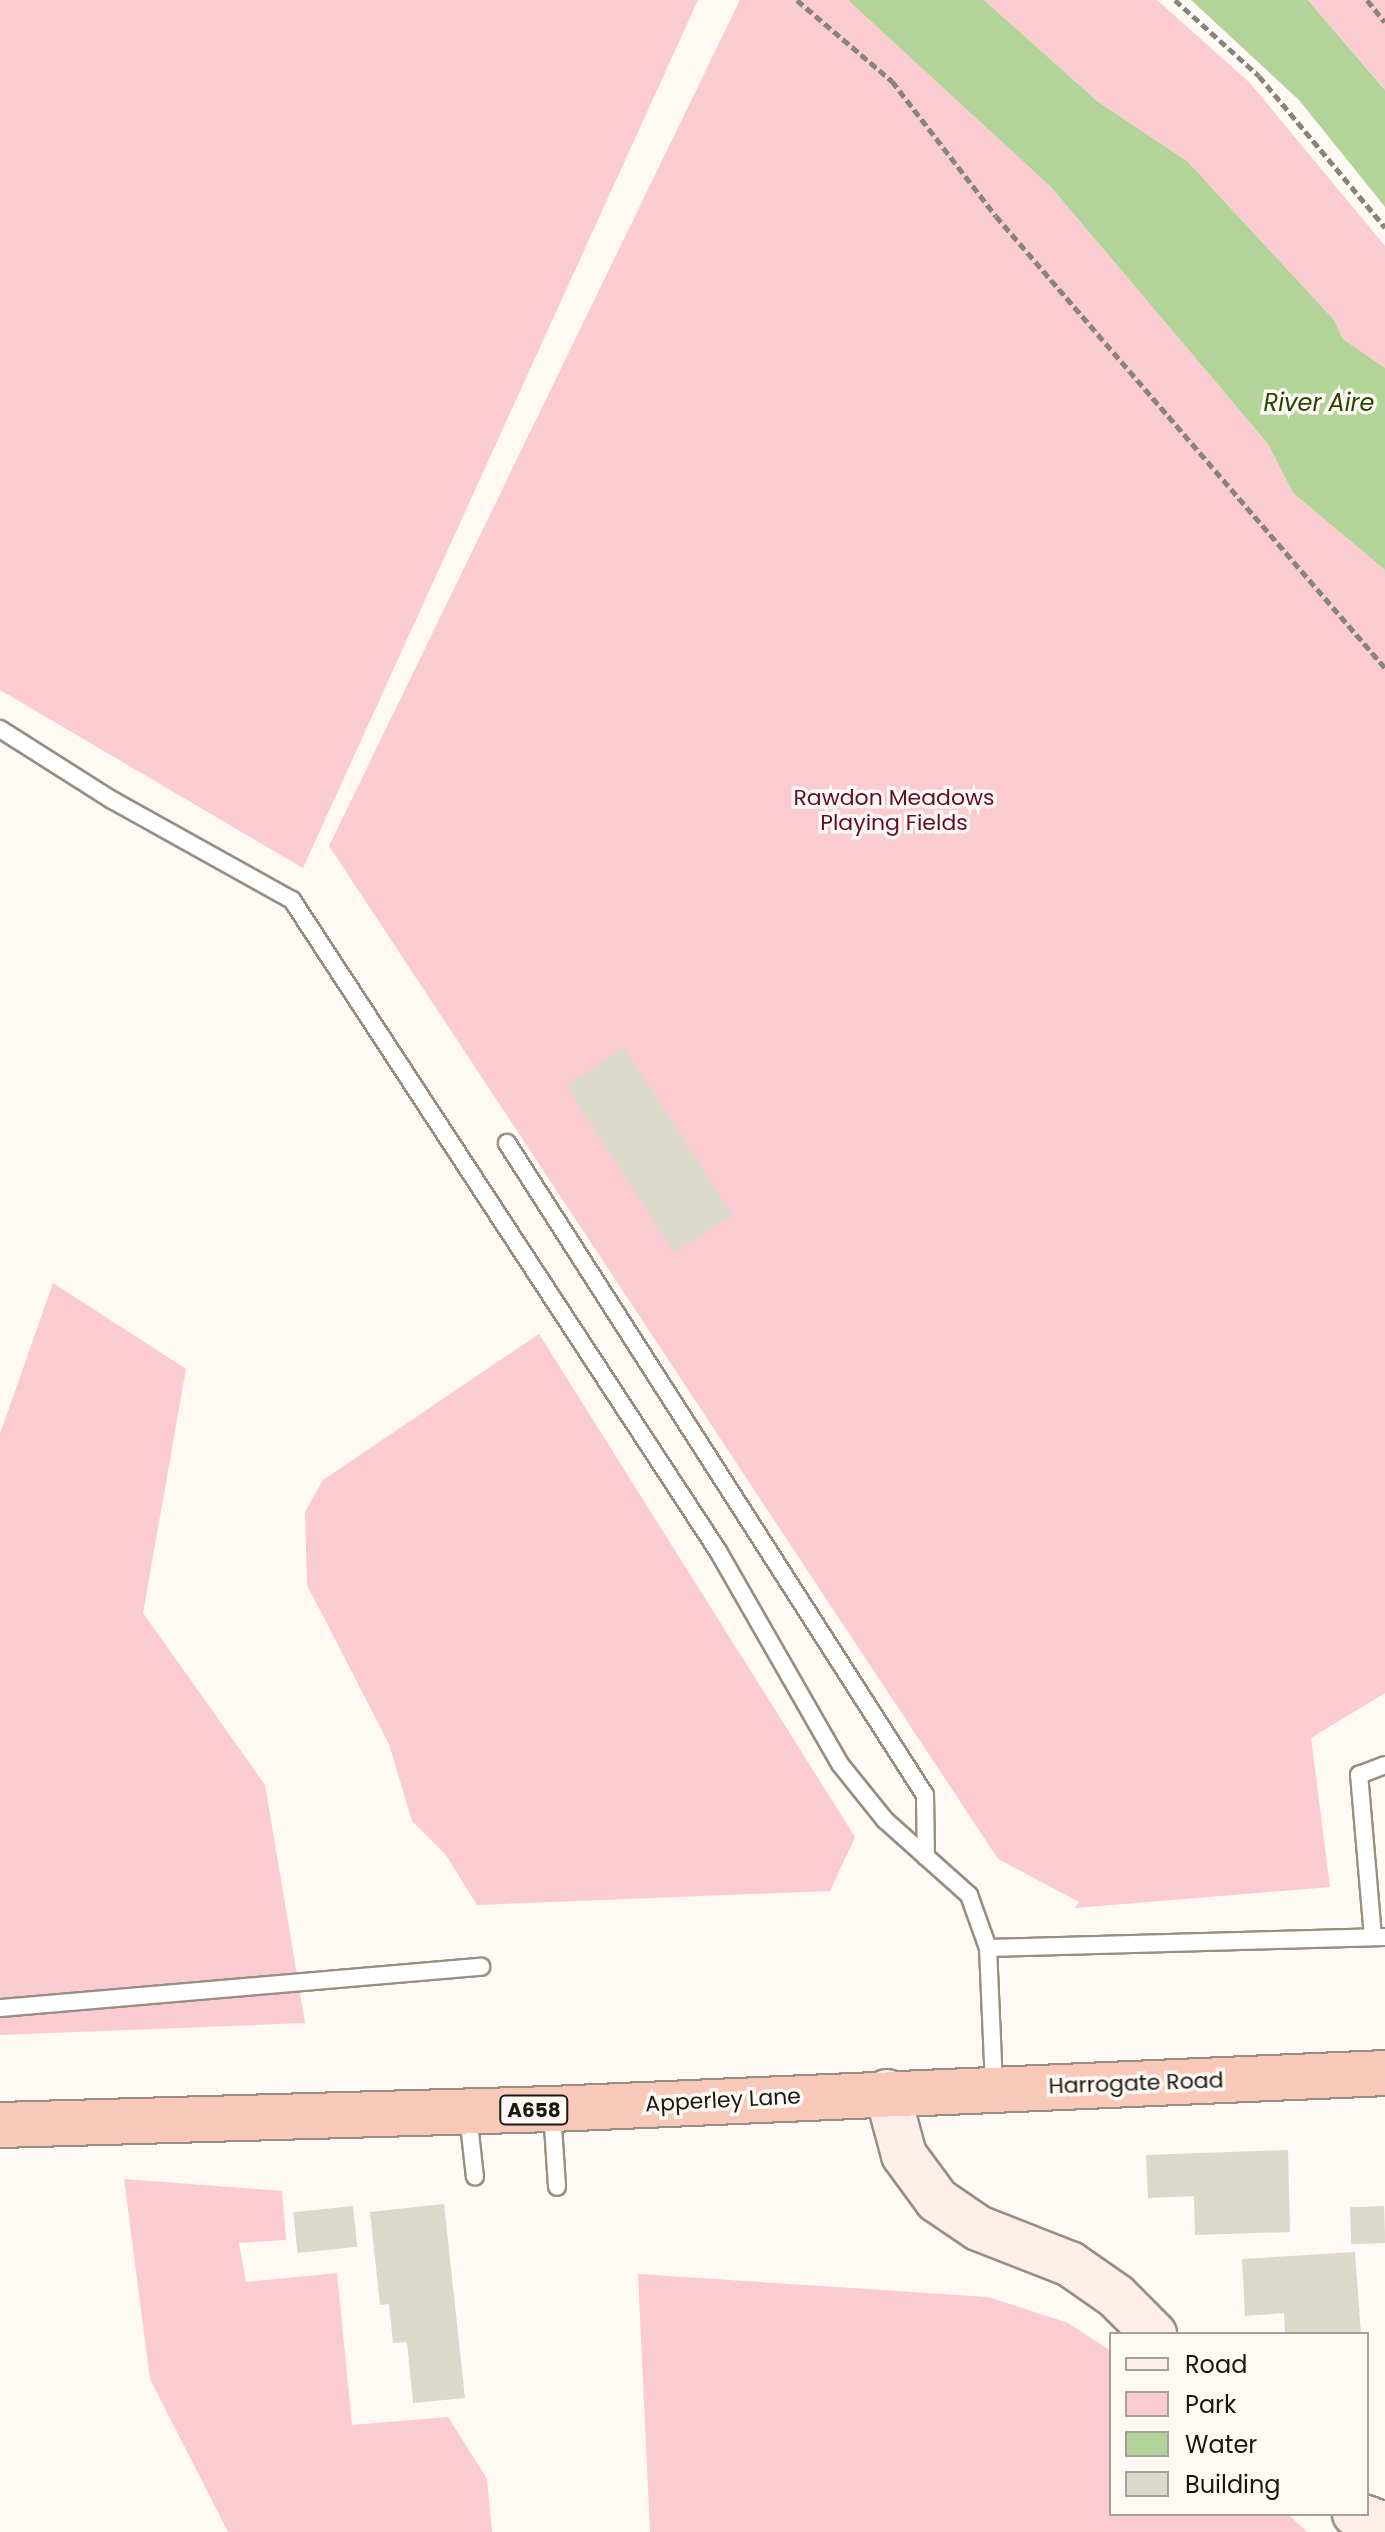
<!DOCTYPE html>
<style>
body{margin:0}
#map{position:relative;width:1385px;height:2532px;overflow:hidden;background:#fef9f4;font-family:Poppins,sans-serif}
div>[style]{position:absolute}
.green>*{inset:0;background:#facbd1}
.water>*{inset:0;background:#b3d498}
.building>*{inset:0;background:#dbd9ca;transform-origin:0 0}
.path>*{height:5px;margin-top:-2.5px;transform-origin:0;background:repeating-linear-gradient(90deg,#87837e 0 8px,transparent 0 12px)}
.roads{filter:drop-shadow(2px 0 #988e82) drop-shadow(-2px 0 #988e82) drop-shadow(0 2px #988e82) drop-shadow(0 -2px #988e82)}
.lane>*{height:16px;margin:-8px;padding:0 8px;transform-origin:8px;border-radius:8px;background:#fff}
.secondary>*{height:44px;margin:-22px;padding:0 22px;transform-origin:22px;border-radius:22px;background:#fdeeea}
.highway>*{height:44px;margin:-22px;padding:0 22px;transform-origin:22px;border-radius:22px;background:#f8c8b8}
span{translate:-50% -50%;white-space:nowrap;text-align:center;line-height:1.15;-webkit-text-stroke:7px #fef9f4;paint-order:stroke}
.shield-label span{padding:2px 6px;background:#fef9f4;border:2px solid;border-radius:6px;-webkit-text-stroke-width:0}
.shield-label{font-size:20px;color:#1b1712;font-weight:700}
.park-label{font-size:22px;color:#620d27}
.street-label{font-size:22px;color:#1b1712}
.water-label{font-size:24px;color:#294503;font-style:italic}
.legend{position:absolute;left:1109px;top:2332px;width:260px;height:184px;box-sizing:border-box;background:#fef9f4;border:2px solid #a39f9a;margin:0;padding:10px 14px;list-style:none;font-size:24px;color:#1b1712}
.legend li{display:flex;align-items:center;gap:16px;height:40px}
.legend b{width:40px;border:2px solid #a39f9a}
</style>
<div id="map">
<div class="green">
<div style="clip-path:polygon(0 0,698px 0,303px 868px,0 690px)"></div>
<div style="clip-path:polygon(740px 0,848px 0,861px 10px,1051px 187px,1268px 444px,1293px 493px,1385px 570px,1385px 1693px,1311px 1738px,1330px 1887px,1075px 1908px,1079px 1902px,998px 1859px,329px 846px)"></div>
<div style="clip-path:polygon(984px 0,1157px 0,1250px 83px,1385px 246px,1385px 368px,1343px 339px,1334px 320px,1187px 161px,1097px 101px)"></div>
<div style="clip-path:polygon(1308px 0,1385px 0,1385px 90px,1383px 87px)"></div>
<div style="clip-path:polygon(53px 1283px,186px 1369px,143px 1613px,265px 1785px,305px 2023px,0 2035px,0 1434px)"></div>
<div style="clip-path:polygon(539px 1334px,855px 1837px,830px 1891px,477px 1905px,446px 1855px,412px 1821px,389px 1744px,307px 1585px,305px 1512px,323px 1480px)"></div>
<div style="clip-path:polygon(124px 2179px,282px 2191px,286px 2240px,239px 2243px,246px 2282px,337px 2273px,352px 2425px,448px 2417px,487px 2479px,492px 2532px,228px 2532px,150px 2379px)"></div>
<div style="clip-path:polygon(638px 2274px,988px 2297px,1068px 2323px,1111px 2351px,1111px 2514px,1288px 2514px,1307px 2532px,650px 2532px)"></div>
</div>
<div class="water">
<div style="clip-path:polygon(848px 0,984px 0,1097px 101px,1187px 161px,1334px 320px,1343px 339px,1385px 368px,1385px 570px,1293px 493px,1268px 444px,1051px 187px)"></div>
<div style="clip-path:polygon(1191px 0,1308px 0,1385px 90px,1385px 207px,1299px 100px)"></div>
</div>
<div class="building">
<div style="left:624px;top:1048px;width:199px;height:69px;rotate:57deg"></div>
<div style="clip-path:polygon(1288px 2150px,1290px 2232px,1195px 2235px,1194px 2196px,1148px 2198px,1146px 2155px)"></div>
<div style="clip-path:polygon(444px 2204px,465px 2398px,413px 2403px,407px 2342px,393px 2343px,389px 2304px,380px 2305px,370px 2212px)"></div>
<div style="left:353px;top:2206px;width:41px;height:60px;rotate:84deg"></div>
<div style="left:1384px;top:2206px;width:37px;height:34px;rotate:88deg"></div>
<div style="clip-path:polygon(1355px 2252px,1361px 2334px,1285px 2334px,1284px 2313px,1245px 2316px,1242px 2259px)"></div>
</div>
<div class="path">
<div style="left:797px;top:0;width:125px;rotate:40.5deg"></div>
<div style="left:892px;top:81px;width:170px;rotate:52.4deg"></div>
<div style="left:996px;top:216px;width:596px;rotate:49.28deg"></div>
<div style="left:1175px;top:0;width:113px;rotate:42.1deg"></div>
<div style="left:1259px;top:76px;width:197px;rotate:50.2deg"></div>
<div style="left:1367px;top:0;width:28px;rotate:51deg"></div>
</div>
<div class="roads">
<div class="lane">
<div style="left:0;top:729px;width:133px;rotate:32.4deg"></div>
<div style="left:112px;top:800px;width:206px;rotate:29.1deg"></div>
<div style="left:292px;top:900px;width:778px;rotate:56.8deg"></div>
<div style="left:718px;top:1551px;width:245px;rotate:60.2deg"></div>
<div style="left:840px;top:1764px;width:72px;rotate:51.2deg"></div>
<div style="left:885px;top:1820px;width:113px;rotate:41.8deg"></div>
<div style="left:969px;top:1895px;width:56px;rotate:70.3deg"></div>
<div style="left:988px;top:1948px;width:139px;rotate:87.5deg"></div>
<div style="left:507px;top:1143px;width:774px;rotate:57.34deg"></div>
<div style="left:925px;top:1795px;width:62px;rotate:89.1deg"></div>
<div style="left:1373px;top:1937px;width:163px;rotate:-94.9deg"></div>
<div style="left:1359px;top:1775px;width:28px;rotate:-21deg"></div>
<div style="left:988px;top:1948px;width:397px;rotate:-1.6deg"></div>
<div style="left:0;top:2008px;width:483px;rotate:-4.9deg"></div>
<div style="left:552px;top:2111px;width:76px;rotate:86.2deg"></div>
<div style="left:468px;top:2115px;width:62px;rotate:83.6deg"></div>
</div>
<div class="secondary">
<div style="left:887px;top:2092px;width:65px;rotate:74.9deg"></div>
<div style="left:904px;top:2155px;width:56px;rotate:53.7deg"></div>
<div style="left:937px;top:2200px;width:50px;rotate:34.3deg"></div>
<div style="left:978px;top:2228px;width:99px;rotate:21.4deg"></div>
<div style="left:1070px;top:2264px;width:56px;rotate:34.8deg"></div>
<div style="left:1116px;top:2296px;width:54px;rotate:45deg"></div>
<div style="left:1355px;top:2514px;width:32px;rotate:20deg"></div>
</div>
<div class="highway">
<div style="left:0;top:2125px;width:552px;rotate:-1.66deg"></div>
<div style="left:552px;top:2109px;width:834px;rotate:-2.47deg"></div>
</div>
</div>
<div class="shield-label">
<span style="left:534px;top:2110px">A658</span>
</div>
<div class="park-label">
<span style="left:894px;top:810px">Rawdon Meadows<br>Playing Fields</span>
</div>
<div class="street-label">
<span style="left:1136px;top:2083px;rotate:-2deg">Harrogate Road</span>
<span style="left:723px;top:2100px;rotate:-3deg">Apperley Lane</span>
</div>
<div class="water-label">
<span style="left:1319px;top:403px">River Aire</span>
</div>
<ul class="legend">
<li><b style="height:10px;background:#fdeeea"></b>Road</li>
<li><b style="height:22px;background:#facbd1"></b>Park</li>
<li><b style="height:22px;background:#b3d498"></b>Water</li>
<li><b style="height:22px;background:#dbd9ca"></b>Building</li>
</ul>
</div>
